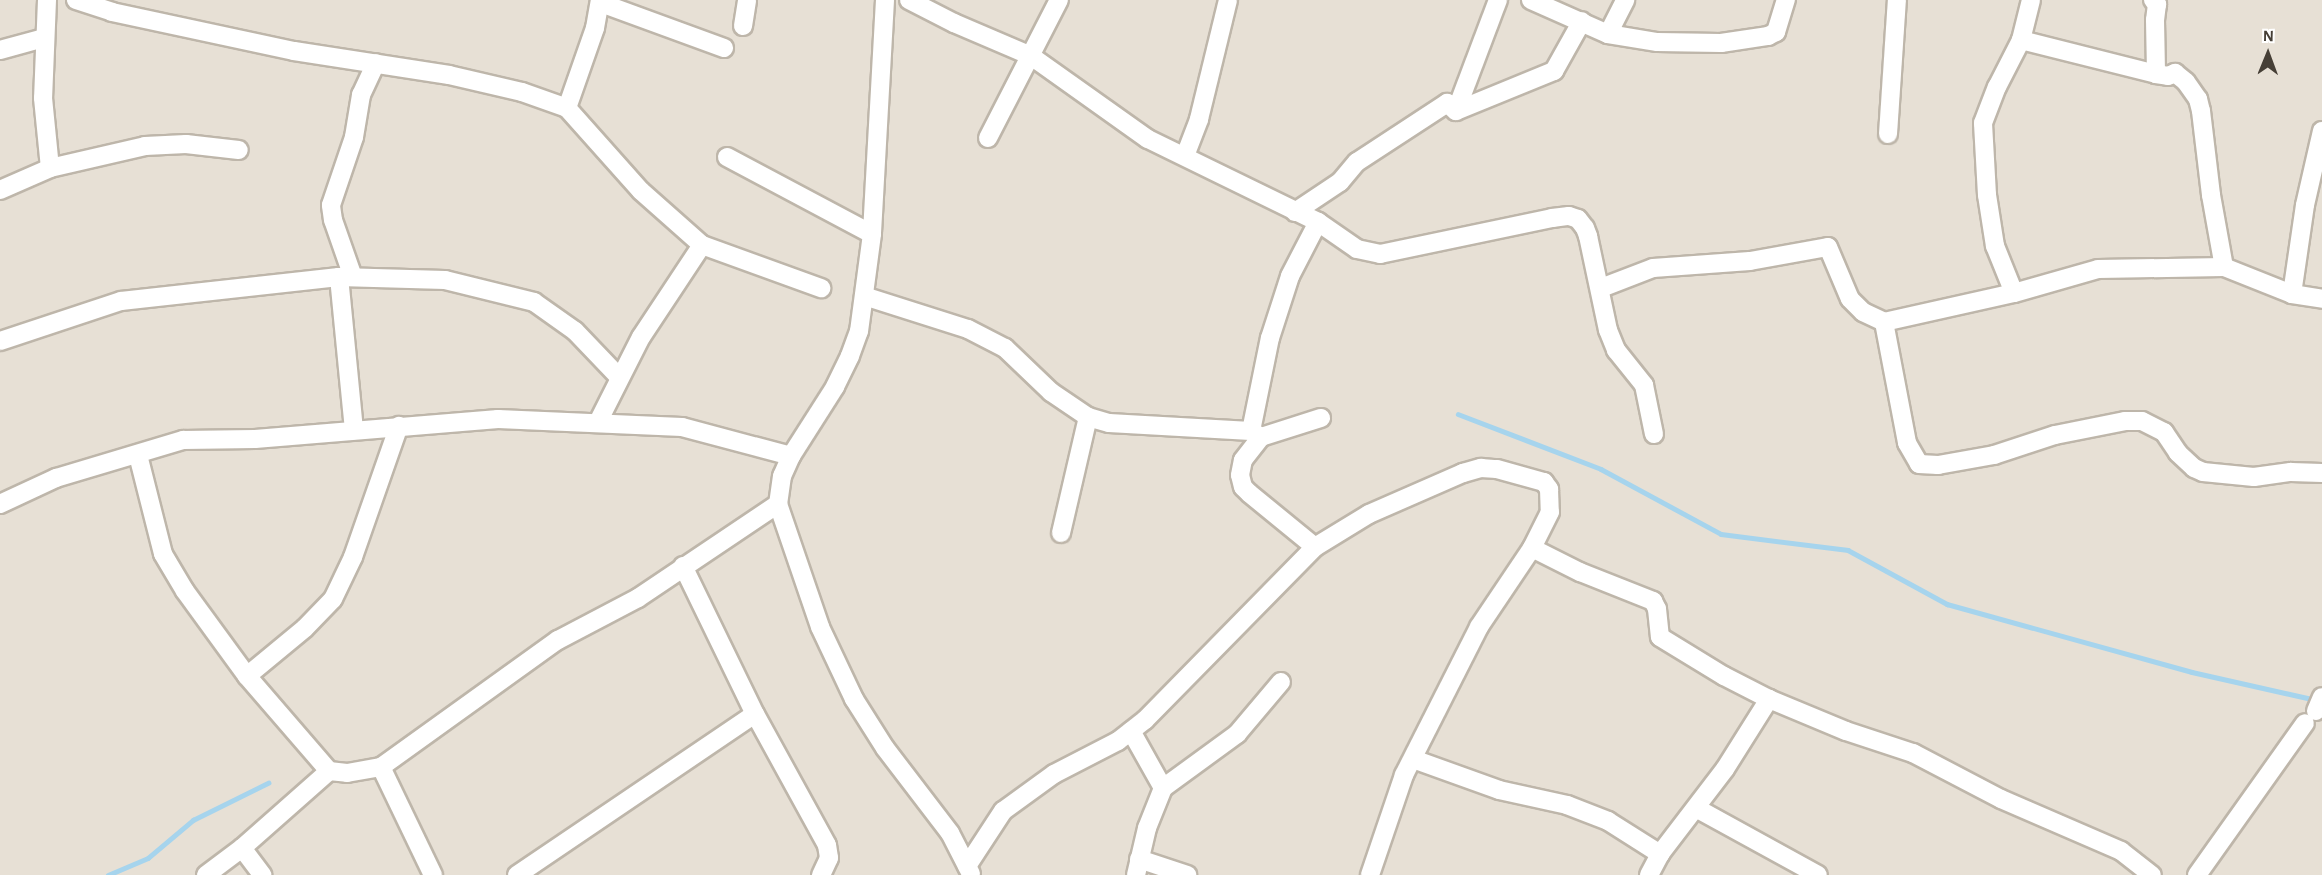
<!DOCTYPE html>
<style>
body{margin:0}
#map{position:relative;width:2322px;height:875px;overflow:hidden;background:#f3efe7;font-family:"Alegreya Sans",sans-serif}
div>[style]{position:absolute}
.residential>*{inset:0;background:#e7e0d5;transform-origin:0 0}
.stream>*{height:4.5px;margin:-2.25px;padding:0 2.25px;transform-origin:2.25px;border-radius:2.25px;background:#a6d4ed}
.roads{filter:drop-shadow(2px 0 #beb6aa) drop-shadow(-2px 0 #beb6aa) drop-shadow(0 2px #beb6aa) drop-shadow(0 -2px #beb6aa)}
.minor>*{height:18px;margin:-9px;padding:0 9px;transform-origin:9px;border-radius:9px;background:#fff}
span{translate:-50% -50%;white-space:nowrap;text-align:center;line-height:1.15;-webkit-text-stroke:5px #fff;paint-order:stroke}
.north{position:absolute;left:2238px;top:24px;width:60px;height:60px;-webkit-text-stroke:4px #fff;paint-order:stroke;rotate:1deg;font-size:16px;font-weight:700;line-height:24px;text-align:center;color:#463f36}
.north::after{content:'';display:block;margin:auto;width:21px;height:27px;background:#463f36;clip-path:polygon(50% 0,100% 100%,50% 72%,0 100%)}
</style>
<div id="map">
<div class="residential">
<div style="left:0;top:0;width:2322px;height:875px"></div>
</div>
<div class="stream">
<div style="left:1458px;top:414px;width:153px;rotate:21deg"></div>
<div style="left:1601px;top:469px;width:136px;rotate:28.4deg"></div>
<div style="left:1721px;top:534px;width:128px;rotate:7.2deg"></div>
<div style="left:1848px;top:550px;width:113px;rotate:28.6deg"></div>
<div style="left:1947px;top:604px;width:254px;rotate:15.5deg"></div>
<div style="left:2192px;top:672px;width:127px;rotate:12.7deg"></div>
<div style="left:108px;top:875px;width:43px;rotate:-23deg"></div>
<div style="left:148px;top:858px;width:59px;rotate:-40.2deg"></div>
<div style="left:193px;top:820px;width:84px;rotate:-26.3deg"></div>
</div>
<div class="roads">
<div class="minor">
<div style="left:47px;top:0;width:98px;rotate:92.3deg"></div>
<div style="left:43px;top:98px;width:70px;rotate:84.3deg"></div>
<div style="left:76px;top:0;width:38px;rotate:18deg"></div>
<div style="left:112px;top:12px;width:186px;rotate:12.1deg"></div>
<div style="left:294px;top:51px;width:157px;rotate:8.8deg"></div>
<div style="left:449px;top:75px;width:75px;rotate:13.1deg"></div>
<div style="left:522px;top:92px;width:48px;rotate:19.6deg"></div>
<div style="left:567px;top:108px;width:111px;rotate:48.3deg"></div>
<div style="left:641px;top:191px;width:81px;rotate:41.5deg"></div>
<div style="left:702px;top:245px;width:110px;rotate:123.5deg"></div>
<div style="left:641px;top:337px;width:95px;rotate:116.8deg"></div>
<div style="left:885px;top:0;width:234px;rotate:93.2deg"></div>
<div style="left:872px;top:234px;width:98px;rotate:97.6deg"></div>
<div style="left:859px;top:331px;width:27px;rotate:110deg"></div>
<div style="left:850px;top:356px;width:34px;rotate:116deg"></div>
<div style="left:835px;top:387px;width:82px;rotate:122.5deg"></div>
<div style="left:791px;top:456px;width:22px;rotate:114deg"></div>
<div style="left:782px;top:476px;width:28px;rotate:98deg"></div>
<div style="left:778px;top:504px;width:130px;rotate:71.1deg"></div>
<div style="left:820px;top:627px;width:80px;rotate:64.7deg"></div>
<div style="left:854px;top:699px;width:58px;rotate:57.7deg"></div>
<div style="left:885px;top:748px;width:107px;rotate:52.6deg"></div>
<div style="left:950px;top:833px;width:46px;rotate:62.9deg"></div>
<div style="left:909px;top:0;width:51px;rotate:27.1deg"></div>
<div style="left:954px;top:23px;width:84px;rotate:23.2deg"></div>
<div style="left:1031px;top:56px;width:143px;rotate:35.4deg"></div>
<div style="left:1148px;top:139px;width:189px;rotate:26deg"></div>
<div style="left:1318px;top:222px;width:47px;rotate:34.7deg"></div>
<div style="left:1357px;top:249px;width:24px;rotate:12deg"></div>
<div style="left:1380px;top:254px;width:176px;rotate:-11.8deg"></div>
<div style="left:1552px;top:218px;width:17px;rotate:-7deg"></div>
<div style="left:1569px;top:216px;width:9px;rotate:18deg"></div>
<div style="left:1578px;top:219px;width:11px;rotate:52deg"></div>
<div style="left:1585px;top:228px;width:9px;rotate:69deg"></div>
<div style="left:1588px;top:236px;width:96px;rotate:78deg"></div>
<div style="left:1608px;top:330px;width:22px;rotate:68deg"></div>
<div style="left:1616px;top:350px;width:45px;rotate:51.3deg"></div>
<div style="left:1644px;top:385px;width:50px;rotate:78.5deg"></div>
<div style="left:1531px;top:0;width:84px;rotate:23.8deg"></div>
<div style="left:1608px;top:34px;width:50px;rotate:9.3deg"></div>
<div style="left:1657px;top:42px;width:64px;rotate:0.9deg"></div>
<div style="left:1721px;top:43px;width:48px;rotate:-8.5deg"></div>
<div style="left:1768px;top:36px;width:9px;rotate:-27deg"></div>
<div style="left:1776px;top:32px;width:34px;rotate:-73deg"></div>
<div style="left:2153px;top:0;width:6px;rotate:45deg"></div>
<div style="left:2157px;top:4px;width:16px;rotate:97deg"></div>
<div style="left:2155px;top:20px;width:54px;rotate:88.9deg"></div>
<div style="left:601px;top:3px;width:131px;rotate:20.1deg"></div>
<div style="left:743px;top:26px;width:26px;rotate:-81deg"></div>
<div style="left:1608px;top:34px;width:38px;rotate:-63deg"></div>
<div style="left:2021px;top:40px;width:139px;rotate:14.1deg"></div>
<div style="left:2156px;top:74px;width:12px;rotate:9deg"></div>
<div style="left:2168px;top:76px;width:8px;rotate:-23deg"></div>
<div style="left:2175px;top:73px;width:14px;rotate:39deg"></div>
<div style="left:2186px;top:82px;width:21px;rotate:55deg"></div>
<div style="left:2198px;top:99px;width:12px;rotate:76deg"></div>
<div style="left:2201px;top:111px;width:85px;rotate:83.2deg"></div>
<div style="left:2211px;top:195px;width:73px;rotate:79.8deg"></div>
<div style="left:0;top:50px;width:46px;rotate:-15.3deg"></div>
<div style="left:567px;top:108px;width:85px;rotate:-70.7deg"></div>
<div style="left:595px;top:28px;width:28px;rotate:-80deg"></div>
<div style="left:1456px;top:111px;width:106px;rotate:-22.2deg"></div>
<div style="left:1554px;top:71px;width:57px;rotate:-60.8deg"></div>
<div style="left:1888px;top:134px;width:134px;rotate:-86.2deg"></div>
<div style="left:988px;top:138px;width:155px;rotate:-62.8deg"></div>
<div style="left:1185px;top:156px;width:40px;rotate:-69deg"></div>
<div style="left:1199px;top:119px;width:122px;rotate:-76.3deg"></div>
<div style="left:727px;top:157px;width:164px;rotate:28deg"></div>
<div style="left:0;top:190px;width:55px;rotate:-23.7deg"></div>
<div style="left:50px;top:168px;width:98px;rotate:-13deg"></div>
<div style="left:145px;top:146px;width:41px;rotate:-2.8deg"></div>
<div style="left:186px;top:144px;width:53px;rotate:6.5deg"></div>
<div style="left:1295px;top:212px;width:54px;rotate:-33.7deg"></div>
<div style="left:1340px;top:182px;width:26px;rotate:-50deg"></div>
<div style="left:1357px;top:162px;width:108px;rotate:-33.2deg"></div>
<div style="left:1447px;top:103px;width:12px;rotate:42deg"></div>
<div style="left:1456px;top:111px;width:119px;rotate:-69.3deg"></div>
<div style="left:702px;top:245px;width:127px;rotate:19.9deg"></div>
<div style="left:339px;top:277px;width:154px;rotate:84.4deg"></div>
<div style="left:353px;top:277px;width:60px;rotate:-109.3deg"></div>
<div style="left:333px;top:220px;width:15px;rotate:-98deg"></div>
<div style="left:331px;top:205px;width:72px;rotate:-71.3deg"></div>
<div style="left:354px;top:137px;width:43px;rotate:-80.5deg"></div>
<div style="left:361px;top:95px;width:35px;rotate:-65deg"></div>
<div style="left:1601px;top:288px;width:56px;rotate:-21deg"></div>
<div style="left:1653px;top:268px;width:97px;rotate:-4.1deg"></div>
<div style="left:1750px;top:261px;width:79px;rotate:-10.2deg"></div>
<div style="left:1828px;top:247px;width:56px;rotate:67.1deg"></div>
<div style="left:1850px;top:299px;width:18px;rotate:45deg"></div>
<div style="left:1863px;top:312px;width:23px;rotate:25deg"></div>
<div style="left:1884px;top:322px;width:133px;rotate:-12.6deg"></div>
<div style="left:2014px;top:293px;width:87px;rotate:-15.9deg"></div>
<div style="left:2098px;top:269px;width:126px;rotate:-0.9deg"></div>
<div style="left:2224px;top:267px;width:73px;rotate:21.7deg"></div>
<div style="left:2292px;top:294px;width:30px;rotate:9deg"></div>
<div style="left:2014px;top:293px;width:51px;rotate:-112deg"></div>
<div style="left:1995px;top:246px;width:52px;rotate:-98.9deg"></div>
<div style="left:1987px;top:195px;width:72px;rotate:-93.2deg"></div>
<div style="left:1983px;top:123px;width:39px;rotate:-69deg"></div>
<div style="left:1997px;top:87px;width:53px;rotate:-62.9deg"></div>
<div style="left:2021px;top:40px;width:41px;rotate:-76deg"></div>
<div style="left:2292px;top:294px;width:90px;rotate:-81.7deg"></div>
<div style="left:2305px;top:205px;width:76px;rotate:-77.1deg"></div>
<div style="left:864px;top:296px;width:109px;rotate:17.6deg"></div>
<div style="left:968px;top:329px;width:42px;rotate:27.2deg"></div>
<div style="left:1005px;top:348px;width:64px;rotate:43.7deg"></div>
<div style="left:1051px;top:392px;width:45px;rotate:34deg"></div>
<div style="left:1088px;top:417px;width:22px;rotate:16deg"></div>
<div style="left:1109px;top:423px;width:142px;rotate:3.2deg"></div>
<div style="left:1884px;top:322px;width:123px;rotate:79.2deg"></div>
<div style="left:1907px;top:443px;width:24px;rotate:60deg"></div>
<div style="left:1919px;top:464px;width:19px;rotate:3deg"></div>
<div style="left:1938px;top:465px;width:57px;rotate:-10.1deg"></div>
<div style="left:1994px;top:455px;width:64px;rotate:-18.2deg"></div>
<div style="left:2055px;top:435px;width:71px;rotate:-11.3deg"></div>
<div style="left:2125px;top:421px;width:17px"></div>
<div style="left:2142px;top:421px;width:25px;rotate:27deg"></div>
<div style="left:2164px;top:432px;width:25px;rotate:56deg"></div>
<div style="left:2178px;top:453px;width:22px;rotate:43deg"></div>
<div style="left:2194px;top:468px;width:10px;rotate:24deg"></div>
<div style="left:2203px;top:472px;width:51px;rotate:5.6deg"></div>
<div style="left:2254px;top:477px;width:37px;rotate:-8deg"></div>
<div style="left:2291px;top:472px;width:31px;rotate:2deg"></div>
<div style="left:0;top:341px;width:127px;rotate:-18.3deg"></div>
<div style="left:121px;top:301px;width:219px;rotate:-6.3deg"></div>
<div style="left:339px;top:277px;width:106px;rotate:1.6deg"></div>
<div style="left:445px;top:280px;width:92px;rotate:13.9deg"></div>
<div style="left:534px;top:302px;width:50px;rotate:35.3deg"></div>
<div style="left:575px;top:331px;width:64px;rotate:46.3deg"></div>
<div style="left:1261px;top:437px;width:63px;rotate:-17.6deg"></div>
<div style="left:138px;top:455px;width:102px;rotate:75.8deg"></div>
<div style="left:163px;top:554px;width:43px;rotate:59.3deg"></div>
<div style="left:185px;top:591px;width:105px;rotate:53.9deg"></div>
<div style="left:247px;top:676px;width:125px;rotate:49.2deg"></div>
<div style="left:329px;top:771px;width:18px;rotate:6deg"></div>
<div style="left:347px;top:773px;width:35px;rotate:-10deg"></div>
<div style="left:381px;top:767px;width:218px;rotate:-35.7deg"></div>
<div style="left:558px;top:640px;width:90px;rotate:-27.7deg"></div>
<div style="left:638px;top:598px;width:169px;rotate:-33.9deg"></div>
<div style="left:0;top:504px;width:62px;rotate:-24.9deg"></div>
<div style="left:56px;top:478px;width:133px;rotate:-16.7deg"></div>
<div style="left:183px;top:440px;width:72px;rotate:-0.8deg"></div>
<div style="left:255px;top:439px;width:244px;rotate:-4.7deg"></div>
<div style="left:498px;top:419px;width:184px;rotate:2.5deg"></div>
<div style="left:682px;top:427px;width:113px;rotate:14.9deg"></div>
<div style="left:1061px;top:533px;width:119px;rotate:-76.9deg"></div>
<div style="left:1315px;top:547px;width:85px;rotate:-140.7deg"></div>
<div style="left:1249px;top:493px;width:8px;rotate:-135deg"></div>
<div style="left:1243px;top:487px;width:12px;rotate:-104deg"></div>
<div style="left:1240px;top:475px;width:15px;rotate:-79deg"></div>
<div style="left:1243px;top:460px;width:29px;rotate:-52deg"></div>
<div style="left:1261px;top:437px;width:12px;rotate:-149deg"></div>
<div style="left:1251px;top:431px;width:95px;rotate:-78.5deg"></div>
<div style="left:1270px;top:338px;width:65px;rotate:-72.1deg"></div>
<div style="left:1290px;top:276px;width:61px;rotate:-62.6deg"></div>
<div style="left:1532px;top:548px;width:54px;rotate:26.6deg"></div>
<div style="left:1580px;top:572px;width:79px;rotate:21.7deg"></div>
<div style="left:1653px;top:601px;width:9px;rotate:63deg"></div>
<div style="left:1657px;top:609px;width:28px;rotate:84deg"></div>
<div style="left:1660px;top:637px;width:75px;rotate:31.4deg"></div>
<div style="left:1724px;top:676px;width:51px;rotate:27.1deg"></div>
<div style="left:1769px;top:699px;width:83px;rotate:22.6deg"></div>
<div style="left:1846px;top:731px;width:71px;rotate:18.2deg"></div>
<div style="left:1913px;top:753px;width:99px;rotate:27.6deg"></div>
<div style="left:2001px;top:799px;width:131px;rotate:23.4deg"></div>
<div style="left:2121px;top:851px;width:39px;rotate:38deg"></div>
<div style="left:683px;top:566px;width:165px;rotate:64.1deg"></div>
<div style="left:755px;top:714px;width:149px;rotate:61.2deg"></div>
<div style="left:827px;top:845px;width:13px;rotate:81deg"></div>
<div style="left:829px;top:858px;width:19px;rotate:115deg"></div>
<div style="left:247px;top:676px;width:75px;rotate:-39.6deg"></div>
<div style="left:305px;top:628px;width:40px;rotate:-46deg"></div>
<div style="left:333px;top:599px;width:47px;rotate:-64.5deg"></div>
<div style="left:353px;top:557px;width:139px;rotate:-70.7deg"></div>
<div style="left:2316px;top:711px;width:15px;rotate:-67deg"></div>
<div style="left:1131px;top:731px;width:65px;rotate:60.7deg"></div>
<div style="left:1413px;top:759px;width:91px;rotate:19.8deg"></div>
<div style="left:1499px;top:790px;width:70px;rotate:12.4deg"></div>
<div style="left:1567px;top:805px;width:44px;rotate:21.3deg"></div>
<div style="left:1608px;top:821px;width:62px;rotate:32.4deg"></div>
<div style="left:381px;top:767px;width:120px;rotate:64.3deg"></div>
<div style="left:1696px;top:808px;width:139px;rotate:28.8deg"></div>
<div style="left:242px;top:848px;width:34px;rotate:53deg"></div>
<div style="left:1139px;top:859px;width:51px;rotate:18.4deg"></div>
<div style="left:967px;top:866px;width:66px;rotate:-56.8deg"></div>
<div style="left:1003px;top:811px;width:63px;rotate:-36deg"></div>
<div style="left:1054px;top:774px;width:72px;rotate:-27.3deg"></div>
<div style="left:1118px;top:741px;width:34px;rotate:-38deg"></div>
<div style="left:1145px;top:720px;width:243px;rotate:-45.5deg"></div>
<div style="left:1315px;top:547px;width:63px;rotate:-31.4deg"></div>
<div style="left:1369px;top:514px;width:103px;rotate:-23.6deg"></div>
<div style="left:1463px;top:473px;width:19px;rotate:-16deg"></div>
<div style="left:1481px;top:468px;width:16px;rotate:4deg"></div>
<div style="left:1497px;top:469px;width:49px;rotate:15.5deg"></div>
<div style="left:1544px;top:482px;width:9px;rotate:54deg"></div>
<div style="left:1549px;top:489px;width:23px;rotate:88deg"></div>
<div style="left:1550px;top:512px;width:40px;rotate:116.6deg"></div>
<div style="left:1532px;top:548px;width:95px;rotate:123.9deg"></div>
<div style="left:1479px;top:627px;width:166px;rotate:116.9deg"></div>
<div style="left:1404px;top:775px;width:106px;rotate:108.8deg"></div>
<div style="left:206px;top:875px;width:45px;rotate:-36.9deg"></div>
<div style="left:242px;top:848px;width:116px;rotate:-41.5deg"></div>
<div style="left:517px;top:875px;width:287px;rotate:-34.1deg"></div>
<div style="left:1136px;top:875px;width:48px;rotate:-76.8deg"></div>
<div style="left:1147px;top:828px;width:43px;rotate:-68.2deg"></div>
<div style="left:1163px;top:788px;width:92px;rotate:-36.1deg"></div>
<div style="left:1237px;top:734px;width:68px;rotate:-49.8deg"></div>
<div style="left:1649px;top:875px;width:24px;rotate:-62deg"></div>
<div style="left:1660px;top:854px;width:107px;rotate:-52.6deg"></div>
<div style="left:1725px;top:769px;width:83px;rotate:-57.8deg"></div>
<div style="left:2197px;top:875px;width:186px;rotate:-54.6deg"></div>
</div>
</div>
<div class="north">N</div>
</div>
